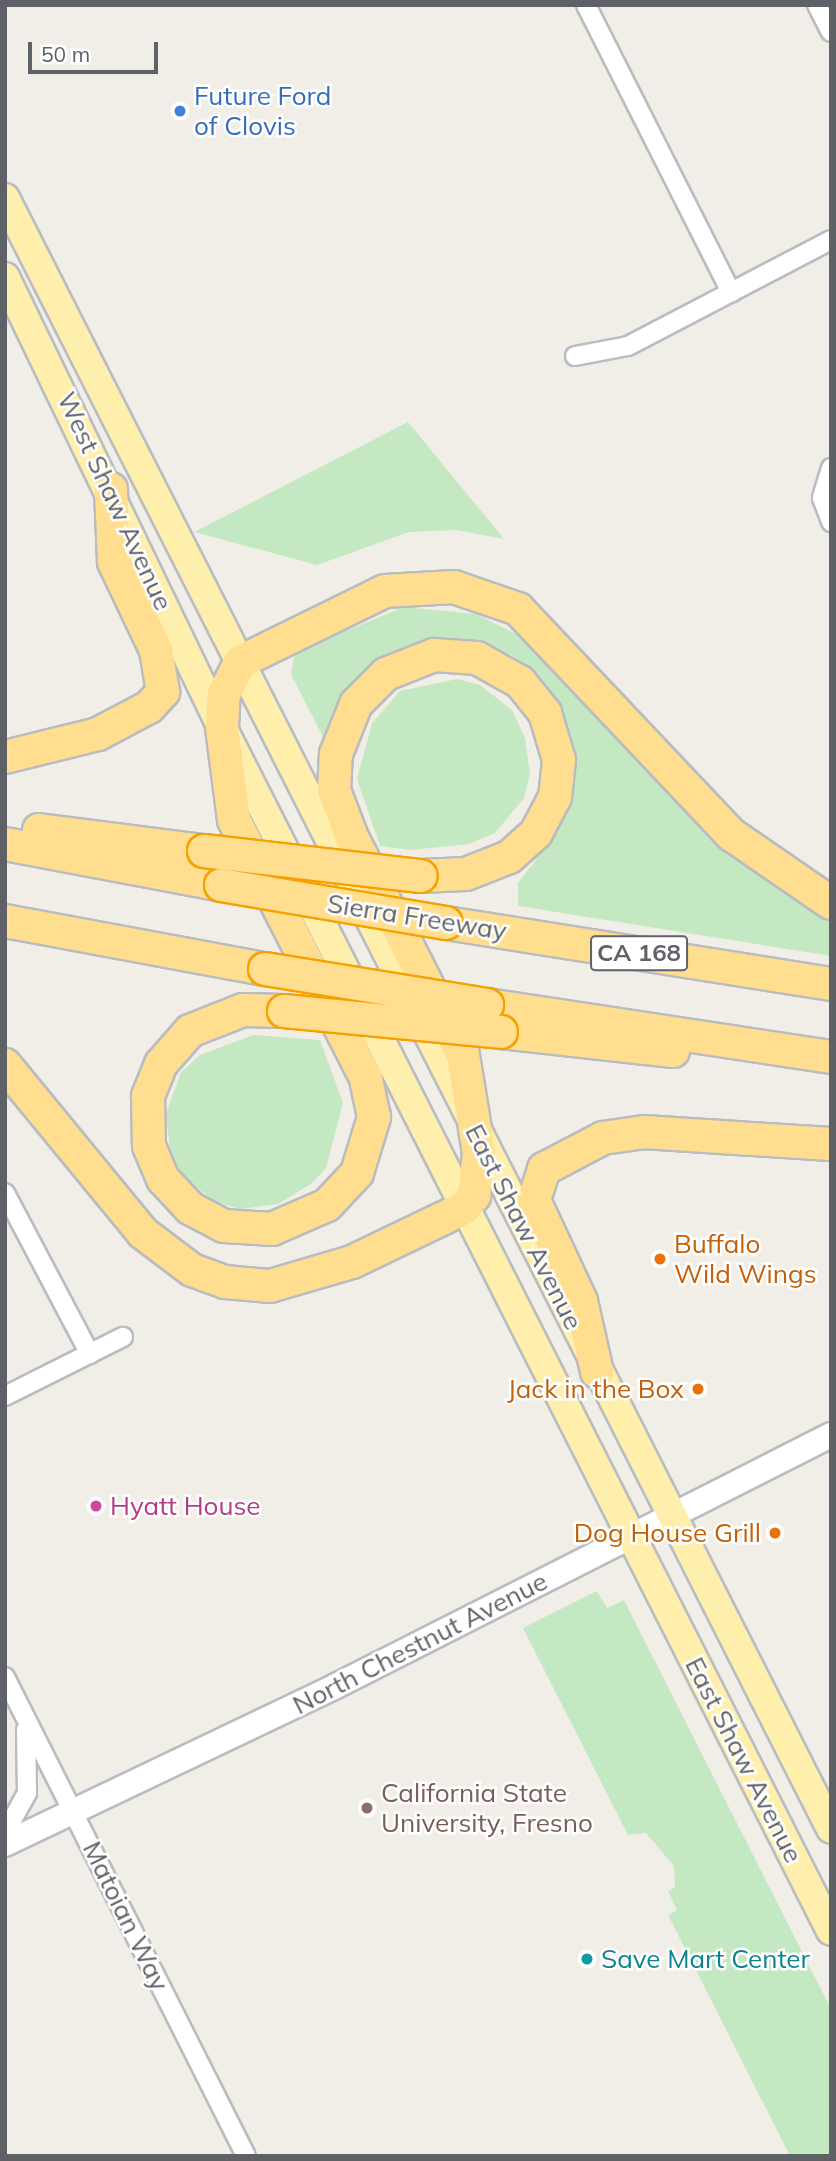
<!DOCTYPE html>
<style>
body{margin:0}
#map{position:relative;width:836px;height:2161px;overflow:hidden;background:#f1eee7;font-family:Mulish,sans-serif}
div>[style]{position:absolute}
.green>*{inset:0;background:#c4e9c2}
.roads{filter:drop-shadow(2px 0 #b9bcc0) drop-shadow(-2px 0 #b9bcc0) drop-shadow(0 2px #b9bcc0) drop-shadow(0 -2px #b9bcc0)}
.street>*{height:18px;margin:-9px;padding:0 9px;transform-origin:9px;border-radius:9px;background:#fff}
.secondary>*{height:24px;margin:-12px;padding:0 12px;transform-origin:12px;border-radius:12px;background:#fff}
.primary>*{height:28px;margin:-14px;padding:0 14px;transform-origin:14px;border-radius:14px;background:#ffefad}
.highway>*{height:32px;margin:-16px;padding:0 16px;transform-origin:16px;border-radius:16px;background:#ffde8f}
.bridges{filter:drop-shadow(2px 0 #f7a100) drop-shadow(-2px 0 #f7a100) drop-shadow(0 2px #f7a100) drop-shadow(0 -2px #f7a100)}
.highway-bridge>*{height:32px;margin:-16px;padding:0 16px;transform-origin:16px;border-radius:16px;background:#ffde8f}
.dots>*{width:19px;height:19px;translate:-50% -50%;box-sizing:border-box;border:4px solid #fff;border-radius:50%}
span{translate:-50% -50%;white-space:nowrap;text-align:center;line-height:1.15;-webkit-text-stroke:5px #fff;paint-order:stroke}
.shield-label span{padding:2px 5px;background:#fff;border:2px solid;border-radius:5px;-webkit-text-stroke-width:0}
.shield-label{font-size:24px;color:#5e6267;font-weight:700}
.shop-label{font-size:26px;color:#366cbe}
.left{translate:0 -50%;text-align:left}
.street-label{font-size:26px;color:#5e6267}
.food-label{font-size:26px;color:#c56008}
.right{translate:-100% -50%;text-align:right}
.hotel-label{font-size:26px;color:#b23c85}
.education-label{font-size:26px;color:#785e54}
.culture-label{font-size:26px;color:#0d838f}
.frame{position:absolute;inset:0;border:7px solid #5e6267;pointer-events:none}
.scale{position:absolute;left:28px;top:42px;width:130px;height:32px;box-sizing:border-box;border:4px solid #5e6267;border-top:0;padding-left:9px;font-size:21px;line-height:24px;white-space:nowrap;color:#5e6267;-webkit-text-stroke:5px #fff;paint-order:stroke}
</style>
<div id="map">
<div class="green">
<div style="clip-path:polygon(408px 422px,504px 539px,456px 530px,409px 532px,317px 565px,194px 532px)"></div>
<div style="clip-path:polygon(404px 607px,476px 614px,522px 637px,719px 847px,831px 921px,831px 956px,518px 906px,518px 883px,554px 836px,570px 802px,575px 768px,571px 738px,551px 697px,514px 656px,485px 643px,437px 642px,342px 699px,325px 741px,291px 674px,295px 652px)"></div>
<div style="clip-path:polygon(457px 679px,480px 685px,512px 710px,525px 738px,530px 774px,524px 798px,495px 833px,469px 844px,411px 850px,380px 846px,357px 779px,372px 723px,400px 691px)"></div>
<div style="clip-path:polygon(253px 1035px,320px 1040px,343px 1103px,326px 1168px,311px 1184px,278px 1204px,240px 1209px,216px 1202px,184px 1178px,170px 1150px,166px 1114px,181px 1072px,200px 1055px)"></div>
<div style="clip-path:polygon(597px 1591px,607px 1608px,624px 1600px,831px 2009px,831px 2156px,790px 2156px,668px 1915px,677px 1910px,668px 1891px,675px 1887px,674px 1866px,646px 1833px,628px 1835px,523px 1628px)"></div>
</div>
<div class="roads">
<div class="street">
<div style="left:586px;top:5px;width:322px;rotate:63.2deg"></div>
<div style="left:817px;top:5px;width:30px;rotate:63deg"></div>
<div style="left:575px;top:356px;width:54px;rotate:-10.7deg"></div>
<div style="left:628px;top:346px;width:229px;rotate:-27.6deg"></div>
<div style="left:831px;top:468px;width:31px;rotate:107deg"></div>
<div style="left:822px;top:498px;width:26px;rotate:69deg"></div>
<div style="left:5px;top:1193px;width:182px;rotate:62.2deg"></div>
<div style="left:5px;top:1396px;width:132px;rotate:-26.6deg"></div>
<div style="left:5px;top:1677px;width:536px;rotate:63.29deg"></div>
<div style="left:5px;top:1833px;width:46px;rotate:-61.2deg"></div>
<div style="left:27px;top:1793px;width:63px;rotate:-90.9deg"></div>
</div>
<div class="secondary">
<div style="left:5px;top:1844px;width:367px;rotate:-25.5deg"></div>
<div style="left:336px;top:1686px;width:555px;rotate:-26.89deg"></div>
</div>
<div class="primary">
<div style="left:5px;top:198px;width:1828px;rotate:63.14deg"></div>
<div style="left:5px;top:277px;width:500px;rotate:64.3deg"></div>
<div style="left:222px;top:727px;width:1349px;rotate:63.17deg"></div>
</div>
<div class="highway">
<div style="left:5px;top:757px;width:96px;rotate:-13.9deg"></div>
<div style="left:98px;top:734px;width:58px;rotate:-27.9deg"></div>
<div style="left:149px;top:707px;width:21px;rotate:-47deg"></div>
<div style="left:163px;top:692px;width:43px;rotate:-99.5deg"></div>
<div style="left:156px;top:650px;width:98px;rotate:-115.5deg"></div>
<div style="left:114px;top:562px;width:73px;rotate:-92.4deg"></div>
<div style="left:39px;top:830px;width:166px;rotate:7.3deg"></div>
<div style="left:5px;top:844px;width:220px;rotate:10.7deg"></div>
<div style="left:5px;top:921px;width:264px;rotate:10.5deg"></div>
<div style="left:446px;top:923px;width:390px;rotate:9deg"></div>
<div style="left:487px;top:1005px;width:348px;rotate:8.6deg"></div>
<div style="left:284px;top:1011px;width:41px;rotate:-178.6deg"></div>
<div style="left:243px;top:1010px;width:57px;rotate:158.4deg"></div>
<div style="left:190px;top:1031px;width:44px;rotate:131.3deg"></div>
<div style="left:161px;top:1064px;width:35px;rotate:112deg"></div>
<div style="left:148px;top:1096px;width:50px;rotate:88.9deg"></div>
<div style="left:149px;top:1146px;width:36px;rotate:67deg"></div>
<div style="left:163px;top:1179px;width:40px;rotate:47deg"></div>
<div style="left:190px;top:1208px;width:38px;rotate:28deg"></div>
<div style="left:224px;top:1226px;width:48px;rotate:3.6deg"></div>
<div style="left:272px;top:1229px;width:60px;rotate:-23.6deg"></div>
<div style="left:327px;top:1205px;width:44px;rotate:-46.8deg"></div>
<div style="left:357px;top:1173px;width:59px;rotate:-73.1deg"></div>
<div style="left:374px;top:1117px;width:40px;rotate:-102deg"></div>
<div style="left:366px;top:1078px;width:290px;rotate:-117.1deg"></div>
<div style="left:234px;top:820px;width:94px;rotate:-97.4deg"></div>
<div style="left:222px;top:727px;width:33px;rotate:-87deg"></div>
<div style="left:224px;top:694px;width:36px;rotate:-63deg"></div>
<div style="left:240px;top:662px;width:161px;rotate:-26.1deg"></div>
<div style="left:385px;top:591px;width:69px;rotate:-3.3deg"></div>
<div style="left:454px;top:587px;width:68px;rotate:19deg"></div>
<div style="left:518px;top:609px;width:311px;rotate:46.6deg"></div>
<div style="left:732px;top:835px;width:120px;rotate:34.5deg"></div>
<div style="left:501px;top:1032px;width:173px;rotate:6.3deg"></div>
<div style="left:5px;top:1065px;width:217px;rotate:50.6deg"></div>
<div style="left:143px;top:1233px;width:61px;rotate:37.1deg"></div>
<div style="left:192px;top:1270px;width:35px;rotate:20deg"></div>
<div style="left:225px;top:1282px;width:45px;rotate:5.1deg"></div>
<div style="left:270px;top:1286px;width:85px;rotate:-16.3deg"></div>
<div style="left:352px;top:1262px;width:124px;rotate:-25.7deg"></div>
<div style="left:464px;top:1208px;width:16px;rotate:-50deg"></div>
<div style="left:474px;top:1196px;width:43px;rotate:-83.4deg"></div>
<div style="left:479px;top:1153px;width:99px;rotate:-99.3deg"></div>
<div style="left:463px;top:1055px;width:247px;rotate:-117deg"></div>
<div style="left:351px;top:835px;width:48px;rotate:-110.7deg"></div>
<div style="left:334px;top:790px;width:36px;rotate:-87deg"></div>
<div style="left:336px;top:754px;width:54px;rotate:-68.2deg"></div>
<div style="left:356px;top:704px;width:42px;rotate:-45deg"></div>
<div style="left:386px;top:674px;width:52px;rotate:-21.6deg"></div>
<div style="left:434px;top:655px;width:43px;rotate:4deg"></div>
<div style="left:477px;top:658px;width:49px;rotate:29.2deg"></div>
<div style="left:520px;top:682px;width:40px;rotate:51deg"></div>
<div style="left:545px;top:713px;width:49px;rotate:73.4deg"></div>
<div style="left:559px;top:760px;width:37px;rotate:96deg"></div>
<div style="left:555px;top:797px;width:41px;rotate:117.8deg"></div>
<div style="left:536px;top:833px;width:36px;rotate:138deg"></div>
<div style="left:509px;top:857px;width:46px;rotate:158.4deg"></div>
<div style="left:466px;top:874px;width:45px;rotate:177.5deg"></div>
<div style="left:597px;top:1372px;width:73px;rotate:-102.7deg"></div>
<div style="left:581px;top:1301px;width:111px;rotate:-115deg"></div>
<div style="left:534px;top:1200px;width:33px;rotate:-72deg"></div>
<div style="left:544px;top:1169px;width:67px;rotate:-27.7deg"></div>
<div style="left:603px;top:1138px;width:41px;rotate:-8.3deg"></div>
<div style="left:644px;top:1132px;width:187px;rotate:3.7deg"></div>
</div>
</div>
<div class="bridges">
<div class="highway-bridge">
<div style="left:204px;top:851px;width:218px;rotate:6.6deg"></div>
<div style="left:221px;top:885px;width:228px;rotate:9.6deg"></div>
<div style="left:265px;top:969px;width:225px;rotate:9.2deg"></div>
<div style="left:284px;top:1011px;width:218px;rotate:5.5deg"></div>
</div>
</div>
<div class="dots">
<div style="left:180px;top:111px;background:#3f7fe0"></div>
<div style="left:660px;top:1259px;background:#e8710a"></div>
<div style="left:698px;top:1389px;background:#e8710a"></div>
<div style="left:96px;top:1506px;background:#d1479c"></div>
<div style="left:775px;top:1533px;background:#e8710a"></div>
<div style="left:367px;top:1808px;background:#8d6e63"></div>
<div style="left:587px;top:1959px;background:#0f9aa8"></div>
</div>
<div class="shield-label">
<span style="left:639px;top:953px">CA 168</span>
</div>
<div class="shop-label">
<span class="left" style="left:194px;top:111px">Future Ford<br>of Clovis</span>
</div>
<div class="street-label">
<span style="left:115px;top:501px;rotate:65deg">West Shaw Avenue</span>
<span style="left:417px;top:917px;rotate:9deg">Sierra Freeway</span>
<span style="left:524px;top:1227px;rotate:63deg">East Shaw Avenue</span>
<span style="left:420px;top:1643px;rotate:-27deg">North Chestnut Avenue</span>
<span style="left:744px;top:1760px;rotate:63deg">East Shaw Avenue</span>
<span style="left:126px;top:1916px;rotate:64deg">Matoian Way</span>
</div>
<div class="food-label">
<span class="left" style="left:674px;top:1259px">Buffalo<br>Wild Wings</span>
<span class="right" style="left:684px;top:1389px">Jack in the Box</span>
<span class="right" style="left:761px;top:1533px">Dog House Grill</span>
</div>
<div class="hotel-label">
<span class="left" style="left:110px;top:1506px">Hyatt House</span>
</div>
<div class="education-label">
<span class="left" style="left:381px;top:1808px">California State<br>University, Fresno</span>
</div>
<div class="culture-label">
<span class="left" style="left:601px;top:1959px">Save Mart Center</span>
</div>
<div class="frame"></div>
<div class="scale">50 m</div>
</div>
